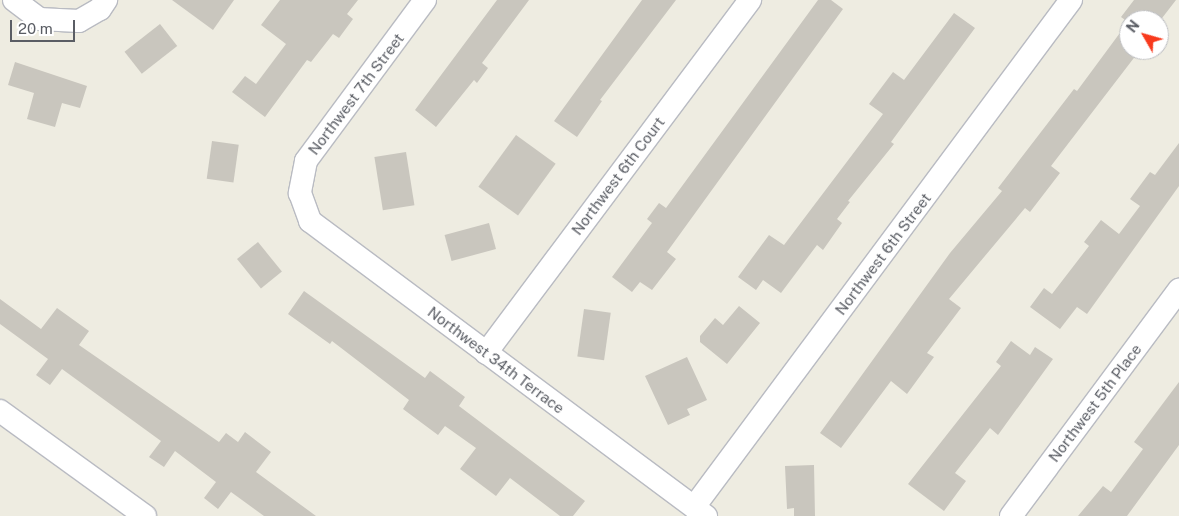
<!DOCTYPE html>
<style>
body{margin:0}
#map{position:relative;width:1179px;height:516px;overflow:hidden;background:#eeece1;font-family:"Public Sans",sans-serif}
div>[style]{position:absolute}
.building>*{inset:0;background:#c9c6be;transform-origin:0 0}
.roads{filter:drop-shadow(1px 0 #b9bbc2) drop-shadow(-1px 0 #b9bbc2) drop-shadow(0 1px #b9bbc2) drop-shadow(0 -1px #b9bbc2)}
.minor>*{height:22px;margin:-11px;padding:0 11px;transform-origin:11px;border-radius:11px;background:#fff}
span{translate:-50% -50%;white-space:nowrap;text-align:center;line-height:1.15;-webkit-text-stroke:5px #fff;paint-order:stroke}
.street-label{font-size:15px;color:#5a5d64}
.north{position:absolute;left:1119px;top:10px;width:50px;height:50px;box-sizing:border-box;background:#fff;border:1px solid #bdbec1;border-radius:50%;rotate:308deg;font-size:14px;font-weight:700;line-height:20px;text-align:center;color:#5a5d64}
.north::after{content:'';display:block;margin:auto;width:18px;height:22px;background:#f83a1d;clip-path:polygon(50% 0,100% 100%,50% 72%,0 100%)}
.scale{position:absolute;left:10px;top:20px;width:65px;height:22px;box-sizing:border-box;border:2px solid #5a5d64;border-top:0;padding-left:6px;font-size:15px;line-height:18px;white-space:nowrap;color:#5a5d64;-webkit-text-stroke:4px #fff;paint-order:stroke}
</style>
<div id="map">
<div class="building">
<div style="clip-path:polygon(172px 0,234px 0,213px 30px)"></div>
<div style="clip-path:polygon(280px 0,358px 0,347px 14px,353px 19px,339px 38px,333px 34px,311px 62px,307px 60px,265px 117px,232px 92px,245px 76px,256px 84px,286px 44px,261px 25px)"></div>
<div style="clip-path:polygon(497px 0,529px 0,482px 63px,488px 68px,477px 83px,474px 80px,436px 127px,415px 110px)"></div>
<div style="clip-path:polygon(642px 0,676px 0,600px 100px,602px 101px,577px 137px,554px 121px)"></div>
<div style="clip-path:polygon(818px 0,831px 0,843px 9px,667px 252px,676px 259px,652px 290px,640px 282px,632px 292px,612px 277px,652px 223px,647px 219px,659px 203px,666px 208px)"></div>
<div style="clip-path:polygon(1134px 0,1176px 0,1159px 22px,1129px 20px,1129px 50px,1140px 50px,1051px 166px,1060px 173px,1030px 212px,1025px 208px,949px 299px,961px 308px,927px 353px,934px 357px,907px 394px,891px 381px,841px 448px,820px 433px,950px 253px,1002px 191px,998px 188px,1074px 89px,1077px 91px,1128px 22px,1121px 17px)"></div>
<div style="clip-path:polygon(954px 13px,975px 28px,891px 142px,894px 144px,848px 201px,850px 202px,837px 219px,842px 223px,823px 250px,817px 245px,781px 293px,763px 280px,756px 290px,738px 277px,769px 235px,784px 245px,883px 114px,869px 104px,893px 72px,904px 80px)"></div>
<div style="left:160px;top:24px;width:28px;height:45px;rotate:52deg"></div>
<div style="clip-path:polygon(15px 62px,87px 86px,80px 108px,62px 103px,55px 127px,27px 119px,34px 93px,8px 85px)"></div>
<div style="left:516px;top:135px;width:49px;height:64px;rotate:36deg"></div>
<div style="left:212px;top:141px;width:27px;height:38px;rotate:8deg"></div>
<div style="clip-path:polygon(1179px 143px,1179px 186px,1087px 314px,1077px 307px,1060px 329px,1030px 307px,1044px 288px,1052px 294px,1089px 246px,1084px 242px,1101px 220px,1119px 234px,1140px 206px,1130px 199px,1150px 172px,1155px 175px)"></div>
<div style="left:406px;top:152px;width:54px;height:32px;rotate:81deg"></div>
<div style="left:489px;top:223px;width:27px;height:46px;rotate:75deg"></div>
<div style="left:258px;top:242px;width:38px;height:27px;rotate:51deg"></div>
<div style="clip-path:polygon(304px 291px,425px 378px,430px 371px,465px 397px,459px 406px,585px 501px,573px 516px,560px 516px,510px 478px,496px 496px,460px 469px,476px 448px,445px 426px,438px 435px,403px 409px,409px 400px,332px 341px,330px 344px,288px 314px)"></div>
<div style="clip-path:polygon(0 299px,41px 329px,57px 308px,89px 331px,79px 345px,219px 442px,226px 433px,238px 442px,245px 432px,271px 452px,256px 472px,316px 516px,264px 516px,231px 492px,218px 509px,204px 498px,216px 482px,175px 451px,164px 467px,149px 457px,161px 441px,62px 369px,50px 385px,36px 375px,48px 359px,0 324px)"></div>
<div style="clip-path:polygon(739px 306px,760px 323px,727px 364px,700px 342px,700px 336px,715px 318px,723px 325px)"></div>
<div style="left:584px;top:309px;width:27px;height:48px;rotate:8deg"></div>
<div style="clip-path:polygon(1011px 341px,1030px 355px,1035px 347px,1053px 359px,998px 435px,990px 428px,955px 473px,966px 481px,944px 511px,908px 484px,1001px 366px,996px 362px)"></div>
<div style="clip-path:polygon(687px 357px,707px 400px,687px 409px,690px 415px,668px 425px,645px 376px)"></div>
<div style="clip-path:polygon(1179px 382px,1179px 445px,1127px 516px,1078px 516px,1103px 486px,1111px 492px,1143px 449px,1134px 442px)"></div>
<div style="clip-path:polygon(814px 465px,815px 516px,794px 516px,794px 508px,787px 509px,785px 466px)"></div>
</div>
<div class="roads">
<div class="minor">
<div style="left:14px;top:0;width:31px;rotate:37deg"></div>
<div style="left:39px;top:19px;width:40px;rotate:2.9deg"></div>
<div style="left:79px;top:21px;width:24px;rotate:-30deg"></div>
<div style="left:100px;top:9px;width:11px;rotate:-56deg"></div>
<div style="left:425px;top:0;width:200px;rotate:126.5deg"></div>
<div style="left:306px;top:161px;width:33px;rotate:101deg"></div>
<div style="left:300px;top:193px;width:30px;rotate:70deg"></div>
<div style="left:310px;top:221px;width:494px;rotate:36.7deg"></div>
<div style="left:486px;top:353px;width:441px;rotate:-53.2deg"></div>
<div style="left:0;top:411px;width:179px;rotate:35.9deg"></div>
<div style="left:694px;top:507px;width:632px;rotate:-53.37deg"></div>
<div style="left:1011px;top:516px;width:282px;rotate:-53.4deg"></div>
</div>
</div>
<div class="street-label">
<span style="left:356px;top:94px;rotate:-53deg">Northwest 7th Street</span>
<span style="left:618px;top:176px;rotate:-53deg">Northwest 6th Court</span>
<span style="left:883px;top:254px;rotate:-53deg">Northwest 6th Street</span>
<span style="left:496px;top:360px;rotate:37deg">Northwest 34th Terrace</span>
<span style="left:1095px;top:403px;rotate:-53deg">Northwest 5th Place</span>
</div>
<div class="north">N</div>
<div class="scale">20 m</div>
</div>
